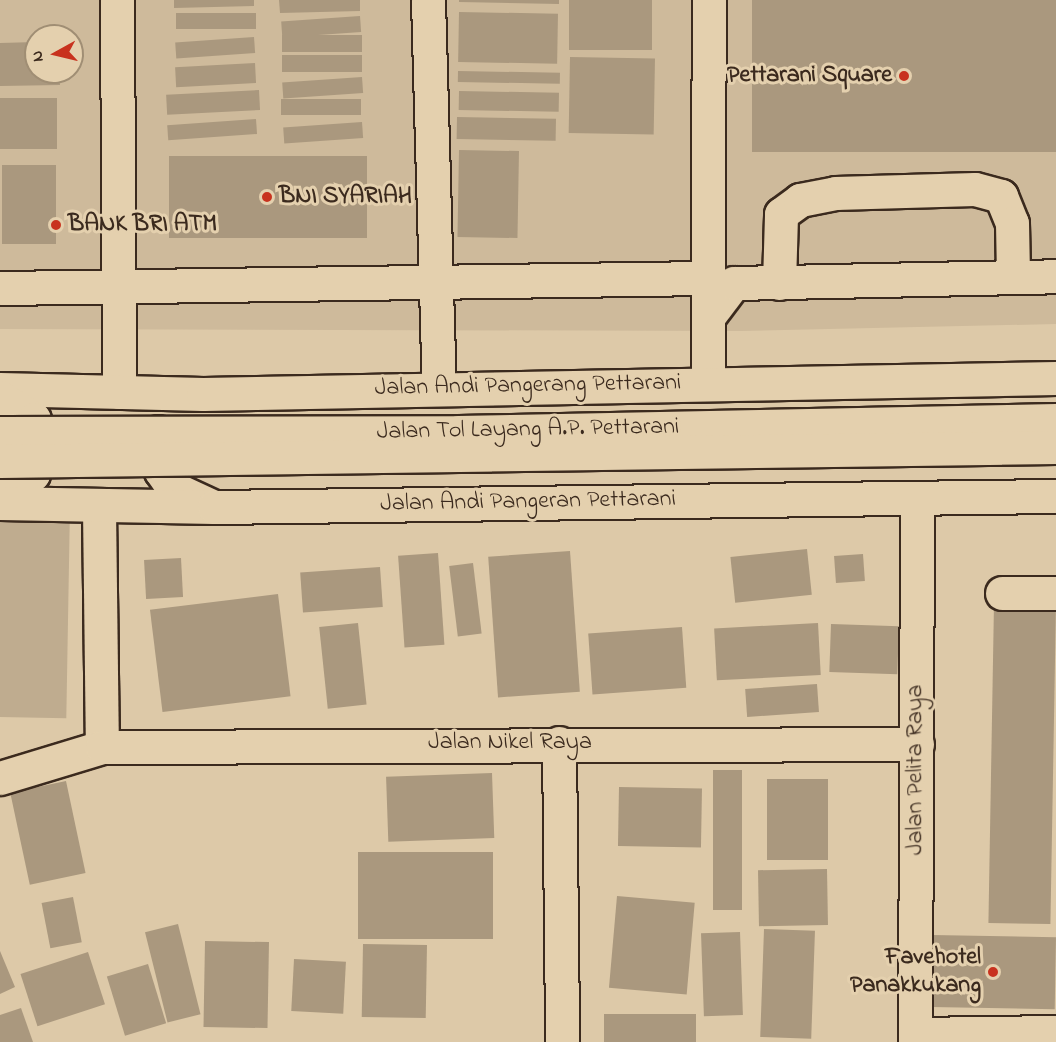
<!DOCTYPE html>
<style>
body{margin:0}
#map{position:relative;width:1056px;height:1042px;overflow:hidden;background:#ddc9a8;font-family:"Indie Flower",sans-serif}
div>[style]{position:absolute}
.built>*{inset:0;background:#ceba9b}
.green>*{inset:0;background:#bfac8f;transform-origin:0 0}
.building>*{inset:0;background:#aa987e;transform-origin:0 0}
.roads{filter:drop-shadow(2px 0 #3b2a1e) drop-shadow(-2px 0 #3b2a1e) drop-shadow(0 2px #3b2a1e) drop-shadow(0 -2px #3b2a1e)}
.minor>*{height:33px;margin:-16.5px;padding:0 16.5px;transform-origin:16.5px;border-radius:16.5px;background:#e4d0ae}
.highway>*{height:33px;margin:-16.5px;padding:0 16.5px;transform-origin:16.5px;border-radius:16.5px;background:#e4d0ae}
.bridges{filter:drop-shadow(2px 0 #3b2a1e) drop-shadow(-2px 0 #3b2a1e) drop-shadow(0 2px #3b2a1e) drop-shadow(0 -2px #3b2a1e)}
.highway-bridge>*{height:33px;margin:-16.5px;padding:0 16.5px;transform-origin:16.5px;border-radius:16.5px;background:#e4d0ae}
.dots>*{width:16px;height:16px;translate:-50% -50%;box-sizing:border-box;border:3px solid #e4d0ae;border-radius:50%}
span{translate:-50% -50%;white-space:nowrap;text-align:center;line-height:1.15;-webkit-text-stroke:6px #e4d0ae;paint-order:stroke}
.poi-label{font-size:24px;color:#3b2a1e;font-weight:700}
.right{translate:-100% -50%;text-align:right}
.left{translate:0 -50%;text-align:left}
.street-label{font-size:24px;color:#3b2a1e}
.north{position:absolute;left:24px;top:24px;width:60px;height:60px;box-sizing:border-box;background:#e4d0ae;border:2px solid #a08e74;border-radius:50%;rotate:262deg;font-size:16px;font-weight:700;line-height:24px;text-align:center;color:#3b2a1e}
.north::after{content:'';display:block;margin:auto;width:21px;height:27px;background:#c8321e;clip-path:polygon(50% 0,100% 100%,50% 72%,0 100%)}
</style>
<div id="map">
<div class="built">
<div style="clip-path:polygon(evenodd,0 0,1056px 0,1056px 324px,741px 331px,0 329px,0 0,36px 36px,72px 36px,72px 72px,36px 72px,36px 36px)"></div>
</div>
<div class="green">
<div style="left:0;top:505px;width:70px;height:212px;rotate:1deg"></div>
</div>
<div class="building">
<div style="clip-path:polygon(174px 0,254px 0,254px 6px,174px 8px)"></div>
<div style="clip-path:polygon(279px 0,360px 0,360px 11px,280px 13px)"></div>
<div style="clip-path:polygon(459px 0,559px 0,559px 4px,459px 2px)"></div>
<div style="left:569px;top:0;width:83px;height:50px"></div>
<div style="left:752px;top:0;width:304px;height:152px"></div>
<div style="left:459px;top:12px;width:99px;height:50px;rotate:1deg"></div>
<div style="left:256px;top:13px;width:16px;height:80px;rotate:90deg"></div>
<div style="left:360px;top:16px;width:16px;height:79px;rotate:86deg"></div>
<div style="left:362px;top:35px;width:17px;height:80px;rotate:90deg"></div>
<div style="left:254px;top:37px;width:16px;height:79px;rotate:86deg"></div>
<div style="clip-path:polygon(36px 42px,36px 72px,59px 72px,60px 85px,0 86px,0 43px)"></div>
<div style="left:362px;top:55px;width:17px;height:80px;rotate:90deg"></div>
<div style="left:570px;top:57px;width:85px;height:76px;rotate:1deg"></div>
<div style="left:255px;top:63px;width:20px;height:80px;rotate:87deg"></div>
<div style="left:458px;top:71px;width:102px;height:11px;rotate:1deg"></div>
<div style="left:362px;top:77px;width:16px;height:80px;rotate:86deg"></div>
<div style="left:259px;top:90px;width:20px;height:93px;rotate:87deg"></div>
<div style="left:459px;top:91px;width:100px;height:19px;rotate:1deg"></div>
<div style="left:0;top:98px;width:57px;height:51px"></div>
<div style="left:361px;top:99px;width:16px;height:80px;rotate:90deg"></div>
<div style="left:457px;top:117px;width:99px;height:22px;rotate:1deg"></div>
<div style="left:256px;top:119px;width:15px;height:89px;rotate:86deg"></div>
<div style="left:362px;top:122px;width:16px;height:79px;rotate:86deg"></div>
<div style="left:459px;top:150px;width:60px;height:87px;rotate:1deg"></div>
<div style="left:169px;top:156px;width:198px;height:82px"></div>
<div style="left:2px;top:165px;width:54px;height:79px"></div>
<div style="left:807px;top:549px;width:46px;height:77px;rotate:84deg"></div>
<div style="left:570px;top:551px;width:141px;height:82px;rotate:86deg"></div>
<div style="left:438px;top:553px;width:92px;height:40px;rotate:86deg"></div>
<div style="left:863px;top:554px;width:27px;height:29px;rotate:86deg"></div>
<div style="left:181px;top:558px;width:39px;height:37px;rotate:87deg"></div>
<div style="left:473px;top:563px;width:71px;height:24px;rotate:83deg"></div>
<div style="left:380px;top:567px;width:40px;height:80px;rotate:86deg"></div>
<div style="left:278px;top:594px;width:103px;height:129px;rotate:83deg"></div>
<div style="left:994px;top:603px;width:62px;height:320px;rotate:1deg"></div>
<div style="left:358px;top:623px;width:82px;height:39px;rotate:84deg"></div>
<div style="left:818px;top:623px;width:52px;height:104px;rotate:87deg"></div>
<div style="left:831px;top:624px;width:68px;height:48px;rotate:2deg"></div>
<div style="left:682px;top:627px;width:61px;height:94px;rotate:86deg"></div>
<div style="left:817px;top:684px;width:28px;height:72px;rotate:86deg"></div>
<div style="left:713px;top:770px;width:29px;height:140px"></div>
<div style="left:492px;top:773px;width:65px;height:106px;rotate:88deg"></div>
<div style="left:767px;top:779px;width:61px;height:81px"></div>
<div style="left:66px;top:781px;width:94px;height:57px;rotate:78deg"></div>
<div style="left:619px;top:787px;width:83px;height:59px;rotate:1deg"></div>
<div style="left:358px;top:852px;width:135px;height:87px"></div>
<div style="left:827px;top:869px;width:56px;height:69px;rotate:89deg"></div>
<div style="left:617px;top:896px;width:78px;height:92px;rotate:5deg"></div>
<div style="left:73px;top:897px;width:46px;height:32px;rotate:79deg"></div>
<div style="left:178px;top:924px;width:93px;height:34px;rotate:76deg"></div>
<div style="left:764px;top:929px;width:51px;height:108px;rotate:2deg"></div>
<div style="left:740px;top:932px;width:83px;height:39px;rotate:88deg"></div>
<div style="left:932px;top:935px;width:124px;height:72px;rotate:1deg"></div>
<div style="left:205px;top:941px;width:64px;height:86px;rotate:1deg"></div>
<div style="left:363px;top:944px;width:64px;height:73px;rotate:1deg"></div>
<div style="clip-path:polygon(0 951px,15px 987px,0 994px)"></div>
<div style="left:88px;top:952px;width:55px;height:71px;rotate:72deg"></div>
<div style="left:294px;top:959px;width:52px;height:52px;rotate:3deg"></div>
<div style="left:148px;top:964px;width:62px;height:43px;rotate:73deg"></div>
<div style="clip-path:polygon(21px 1008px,33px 1042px,0 1042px,0 1015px)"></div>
<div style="left:696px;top:1014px;width:28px;height:92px;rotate:90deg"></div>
</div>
<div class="roads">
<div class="minor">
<div style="left:117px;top:0;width:392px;rotate:89.7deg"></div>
<div style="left:428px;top:0;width:388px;rotate:88.4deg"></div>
<div style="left:779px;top:283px;width:69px;rotate:-88.3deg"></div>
<div style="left:781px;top:214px;width:24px;rotate:-36deg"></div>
<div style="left:800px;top:200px;width:36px;rotate:-11deg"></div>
<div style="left:835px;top:193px;width:140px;rotate:-1.6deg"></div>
<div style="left:975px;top:189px;width:27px;rotate:15deg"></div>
<div style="left:1001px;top:196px;width:29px;rotate:68deg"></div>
<div style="left:1012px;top:223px;width:54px;rotate:88.9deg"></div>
<div style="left:0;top:288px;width:710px;rotate:-0.81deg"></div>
<div style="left:709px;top:316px;width:41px;rotate:-52.9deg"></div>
<div style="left:734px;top:283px;width:322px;rotate:-1.2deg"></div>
<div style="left:708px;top:382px;width:382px;rotate:-89.9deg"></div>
<div style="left:99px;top:508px;width:239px;rotate:89.3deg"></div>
<div style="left:1002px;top:593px;width:54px"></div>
<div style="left:559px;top:743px;width:299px;rotate:89.4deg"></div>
<div style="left:0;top:778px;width:107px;rotate:-16.9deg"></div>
<div style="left:102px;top:747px;width:815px;rotate:-0.21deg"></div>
<div style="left:915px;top:1034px;width:141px;rotate:-0.8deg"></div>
<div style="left:915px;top:1042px;width:544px;rotate:-89.79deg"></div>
</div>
<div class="highway">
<div style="left:0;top:389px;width:203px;rotate:1.4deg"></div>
<div style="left:203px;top:394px;width:853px;rotate:-1.07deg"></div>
<div style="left:0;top:397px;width:40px;rotate:32.9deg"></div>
<div style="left:34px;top:419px;width:31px;rotate:79deg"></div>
<div style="left:40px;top:449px;width:26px;rotate:106deg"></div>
<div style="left:33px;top:474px;width:40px;rotate:146deg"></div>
<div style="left:158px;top:432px;width:39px;rotate:86deg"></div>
<div style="left:161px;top:471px;width:21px;rotate:55deg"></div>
<div style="left:173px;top:488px;width:41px;rotate:24.7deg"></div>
<div style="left:0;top:503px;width:214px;rotate:1.1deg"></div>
<div style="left:214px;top:507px;width:842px;rotate:-0.75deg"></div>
</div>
</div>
<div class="bridges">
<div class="highway-bridge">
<div style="left:0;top:433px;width:458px;rotate:-0.1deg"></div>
<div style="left:458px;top:432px;width:598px;rotate:-1.15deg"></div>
<div style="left:0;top:461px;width:1056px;rotate:-0.76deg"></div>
</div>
</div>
<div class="dots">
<div style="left:904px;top:76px;background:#c8321e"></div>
<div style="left:267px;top:197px;background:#c8321e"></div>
<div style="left:56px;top:225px;background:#c8321e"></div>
<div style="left:993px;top:972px;background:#c8321e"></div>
</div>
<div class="poi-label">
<span class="right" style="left:892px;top:76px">Pettarani Square</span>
<span class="left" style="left:279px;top:197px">BNI SYARIAH</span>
<span class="left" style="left:68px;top:225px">BANK BRI ATM</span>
<span class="right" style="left:981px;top:972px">Favehotel<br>Panakkukang</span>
</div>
<div class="street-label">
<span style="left:528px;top:386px;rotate:-1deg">Jalan Andi Pangerang Pettarani</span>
<span style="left:528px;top:430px;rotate:-1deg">Jalan Tol Layang A.P. Pettarani</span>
<span style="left:528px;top:502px;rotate:-1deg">Jalan Andi Pangeran Pettarani</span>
<span style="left:510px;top:743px">Jalan Nikel Raya</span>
<span style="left:916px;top:770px;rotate:-90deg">Jalan Pelita Raya</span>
</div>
<div class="north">N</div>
</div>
